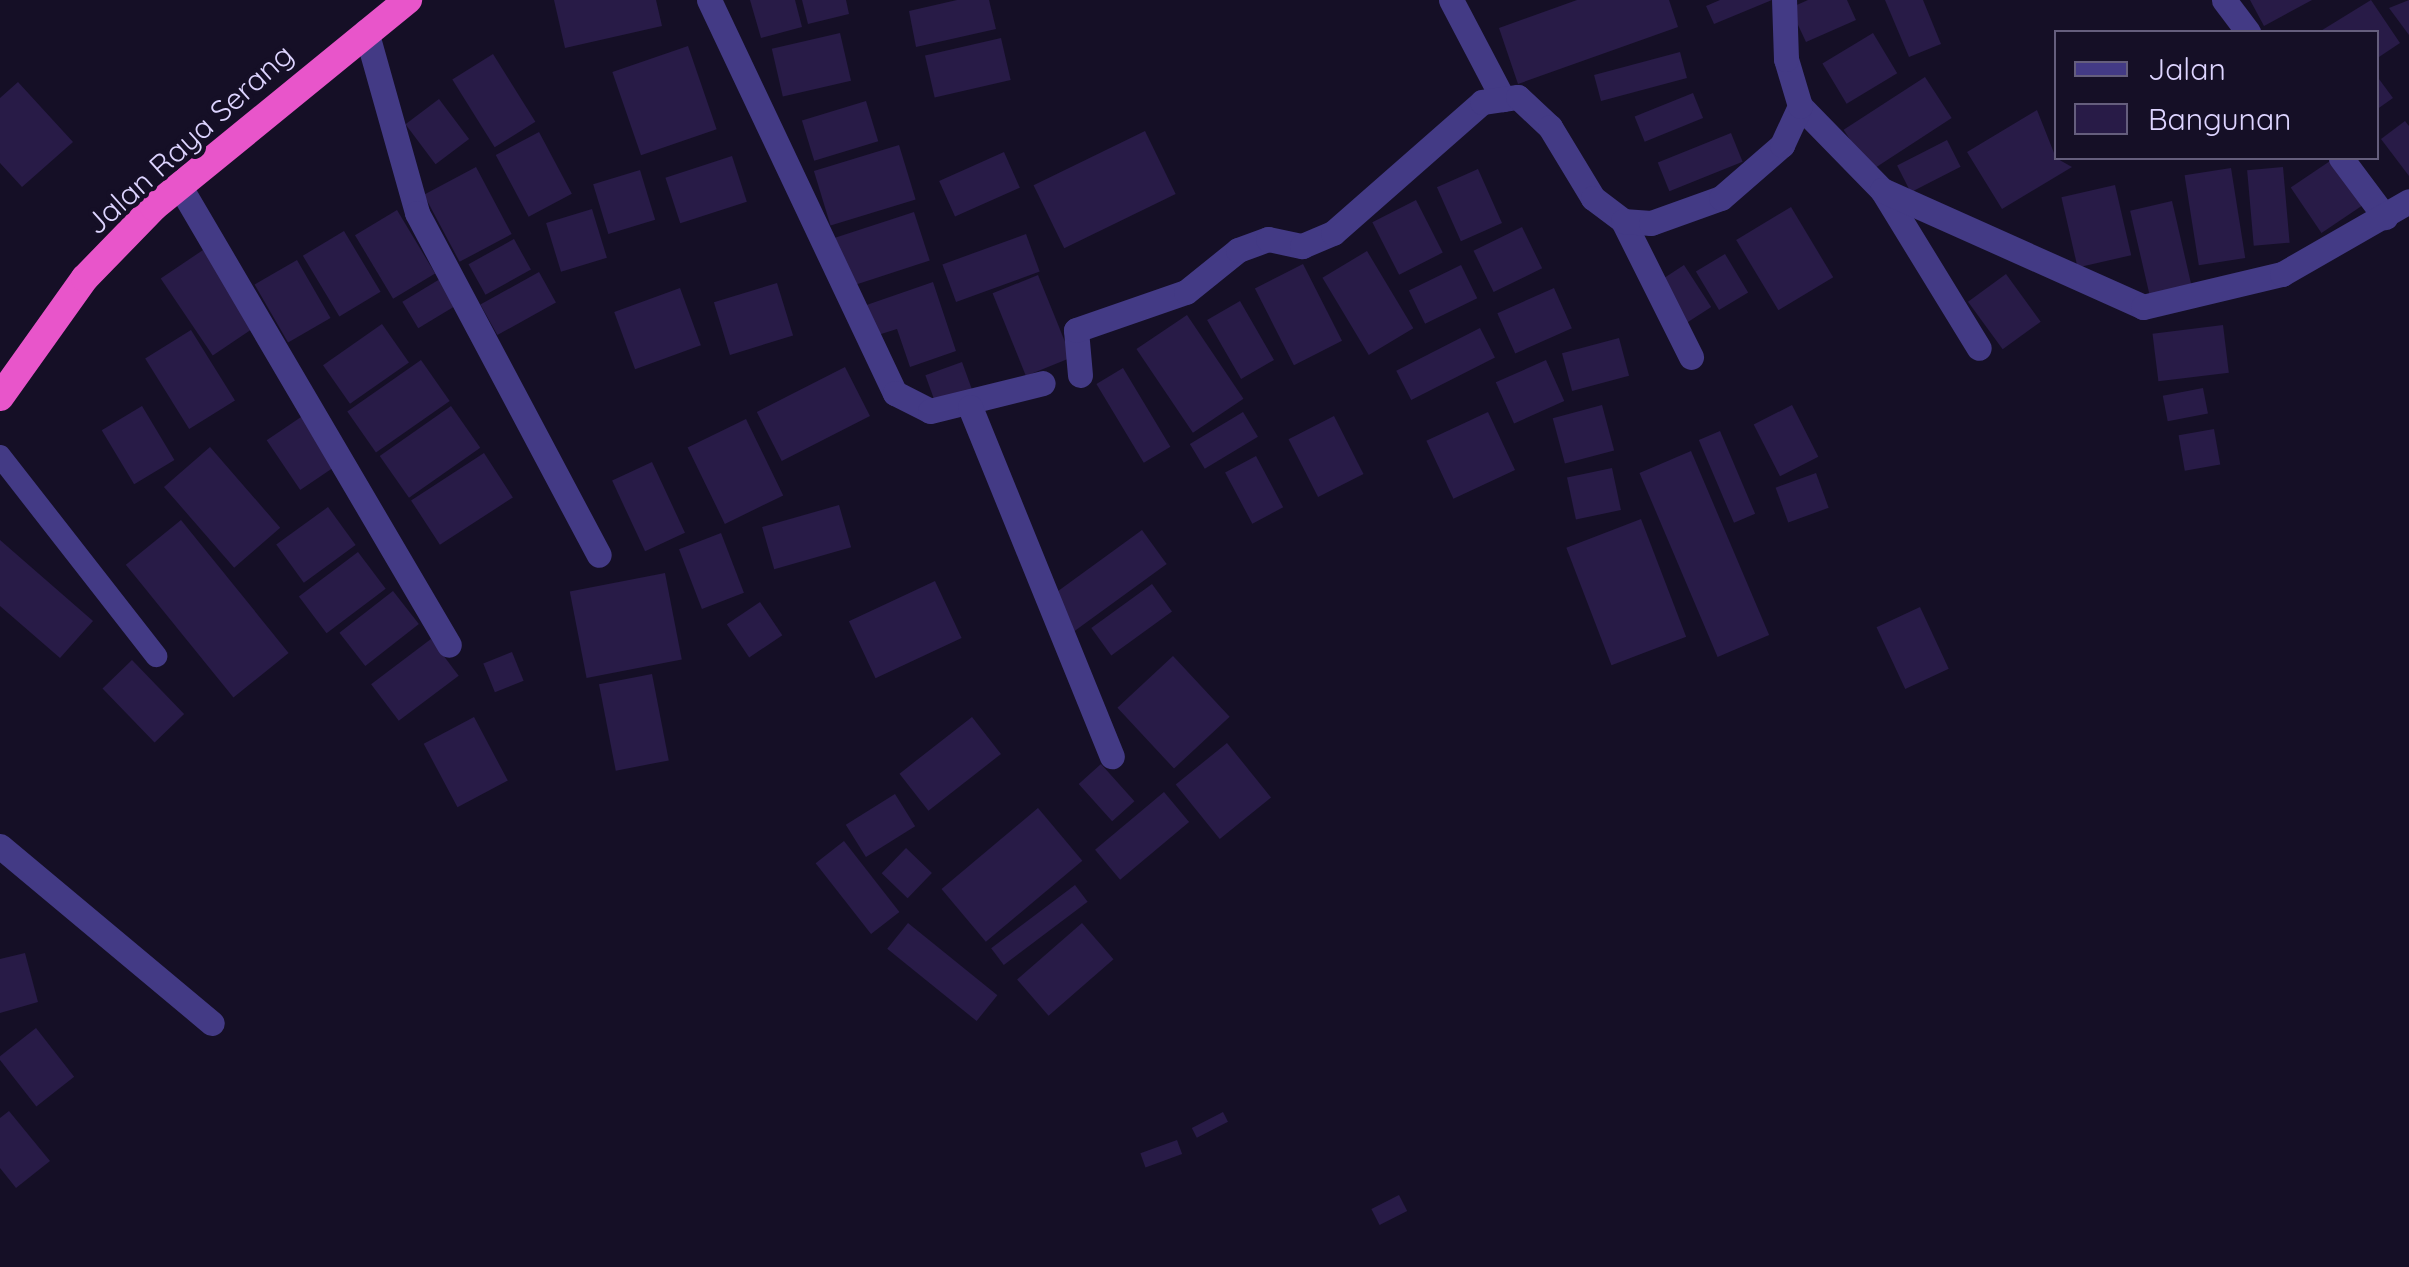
<!DOCTYPE html>
<style>
body{margin:0}
#map{position:relative;width:2409px;height:1267px;overflow:hidden;background:#150f26;font-family:Quicksand,sans-serif}
div>[style]{position:absolute}
.building>*{inset:0;background:#281b47;transform-origin:0 0}
.service>*{height:22px;margin:-11px;padding:0 11px;transform-origin:11px;border-radius:11px;background:#433a85}
.minor>*{height:25px;margin:-12.5px;padding:0 12.5px;transform-origin:12.5px;border-radius:12.5px;background:#433a85}
.trunk>*{height:28px;margin:-14px;padding:0 14px;transform-origin:14px;border-radius:14px;background:#e855ca}
span{translate:-50% -50%;white-space:nowrap;text-align:center;line-height:1.15;-webkit-text-stroke:9px #150f26;paint-order:stroke}
.street-label{font-size:30px;color:#ddd4ff}
.legend{position:absolute;left:2054px;top:30px;width:325px;height:130px;box-sizing:border-box;background:#150f26;border:2px solid #655e7d;margin:0;padding:12px 18px;list-style:none;font-size:30px;color:#ddd4ff}
.legend li{display:flex;align-items:center;gap:20px;height:50px}
.legend b{width:50px;border:2px solid #655e7d}
</style>
<div id="map">
<div class="building">
<div style="clip-path:polygon(554px 0,656px 0,662px 26px,565px 48px)"></div>
<div style="clip-path:polygon(750px 0,795px 0,802px 27px,761px 38px)"></div>
<div style="clip-path:polygon(802px 0,846px 0,849px 14px,808px 24px)"></div>
<div style="clip-path:polygon(957px 0,989px 0,996px 29px,916px 47px,909px 11px)"></div>
<div style="clip-path:polygon(1577px 0,1669px 0,1678px 27px,1518px 84px,1499px 28px)"></div>
<div style="clip-path:polygon(1720px 0,1772px 0,1714px 24px,1706px 6px)"></div>
<div style="clip-path:polygon(1808px 0,1847px 0,1856px 20px,1806px 42px,1790px 8px)"></div>
<div style="clip-path:polygon(1885px 0,1923px 0,1941px 44px,1909px 57px)"></div>
<div style="clip-path:polygon(2250px 0,2312px 0,2264px 26px)"></div>
<div style="clip-path:polygon(2371px 0,2400px 43px,2376px 59px,2376px 32px,2319px 32px)"></div>
<div style="clip-path:polygon(2409px 0,2409px 35px,2389px 8px)"></div>
<div style="left:840px;top:33px;width:49px;height:70px;rotate:77deg"></div>
<div style="left:1873px;top:33px;width:47px;height:59px;rotate:59deg"></div>
<div style="left:1001px;top:38px;width:43px;height:78px;rotate:77deg"></div>
<div style="left:688px;top:46px;width:88px;height:80px;rotate:71deg"></div>
<div style="left:1680px;top:52px;width:27px;height:89px;rotate:75deg"></div>
<div style="left:493px;top:54px;width:80px;height:48px;rotate:58deg"></div>
<div style="clip-path:polygon(2376px 75px,2393px 98px,2376px 110px)"></div>
<div style="left:1925px;top:77px;width:49px;height:97px;rotate:57deg"></div>
<div style="clip-path:polygon(18px 82px,73px 142px,22px 187px,0 163px,0 98px)"></div>
<div style="left:1693px;top:93px;width:27px;height:63px;rotate:68deg"></div>
<div style="left:439px;top:99px;width:50px;height:42px;rotate:53deg"></div>
<div style="left:866px;top:101px;width:42px;height:67px;rotate:73deg"></div>
<div style="clip-path:polygon(2037px 110px,2056px 158px,2072px 167px,2002px 209px,1967px 152px)"></div>
<div style="clip-path:polygon(2405px 121px,2409px 126px,2409px 176px,2381px 139px)"></div>
<div style="left:1145px;top:131px;width:70px;height:124px;rotate:64deg"></div>
<div style="left:539px;top:132px;width:70px;height:49px;rotate:62deg"></div>
<div style="left:1731px;top:133px;width:31px;height:79px;rotate:68deg"></div>
<div style="left:1947px;top:140px;width:30px;height:56px;rotate:63deg"></div>
<div style="left:899px;top:145px;width:57px;height:89px;rotate:73deg"></div>
<div style="left:1004px;top:152px;width:39px;height:71px;rotate:66deg"></div>
<div style="left:732px;top:156px;width:48px;height:70px;rotate:72deg"></div>
<div style="left:2333px;top:159px;width:55px;height:51px;rotate:56deg"></div>
<div style="left:476px;top:167px;width:76px;height:59px;rotate:62deg"></div>
<div style="left:2283px;top:167px;width:76px;height:36px;rotate:85deg"></div>
<div style="left:2231px;top:168px;width:91px;height:47px;rotate:81deg"></div>
<div style="left:1478px;top:169px;width:59px;height:45px;rotate:66deg"></div>
<div style="left:640px;top:170px;width:52px;height:49px;rotate:73deg"></div>
<div style="left:2115px;top:185px;width:72px;height:55px;rotate:77deg"></div>
<div style="left:1416px;top:200px;width:59px;height:49px;rotate:63deg"></div>
<div style="left:2172px;top:201px;width:92px;height:43px;rotate:77deg"></div>
<div style="left:1791px;top:207px;width:82px;height:64px;rotate:59deg"></div>
<div style="left:592px;top:209px;width:51px;height:48px;rotate:73deg"></div>
<div style="left:397px;top:210px;width:74px;height:49px;rotate:59deg"></div>
<div style="left:914px;top:212px;width:51px;height:83px;rotate:72deg"></div>
<div style="left:1522px;top:227px;width:46px;height:54px;rotate:64deg"></div>
<div style="left:344px;top:231px;width:71px;height:48px;rotate:59deg"></div>
<div style="left:1026px;top:234px;width:40px;height:89px;rotate:70deg"></div>
<div style="left:514px;top:239px;width:35px;height:52px;rotate:61deg"></div>
<div style="left:203px;top:250px;width:93px;height:51px;rotate:56deg"></div>
<div style="left:1367px;top:251px;width:90px;height:52px;rotate:59deg"></div>
<div style="left:1725px;top:254px;width:45px;height:34px;rotate:59deg"></div>
<div style="left:297px;top:260px;width:67px;height:49px;rotate:60deg"></div>
<div style="left:1303px;top:264px;width:86px;height:54px;rotate:63deg"></div>
<div style="left:1461px;top:265px;width:37px;height:58px;rotate:64deg"></div>
<div style="left:1684px;top:265px;width:50px;height:31px;rotate:57deg"></div>
<div style="left:539px;top:272px;width:35px;height:67px;rotate:61deg"></div>
<div style="left:2006px;top:274px;width:59px;height:47px;rotate:54deg"></div>
<div style="left:1038px;top:275px;width:89px;height:49px;rotate:68deg"></div>
<div style="left:440px;top:279px;width:31px;height:44px;rotate:59deg"></div>
<div style="clip-path:polygon(933px 282px,956px 351px,910px 367px,897px 329px,865px 339px,855px 309px)"></div>
<div style="left:777px;top:283px;width:55px;height:66px;rotate:73deg"></div>
<div style="left:680px;top:288px;width:61px;height:70px;rotate:70deg"></div>
<div style="left:1554px;top:288px;width:44px;height:62px;rotate:66deg"></div>
<div style="left:1240px;top:301px;width:68px;height:38px;rotate:60deg"></div>
<div style="left:1187px;top:315px;width:101px;height:61px;rotate:56deg"></div>
<div style="left:382px;top:324px;width:47px;height:72px;rotate:55deg"></div>
<div style="left:2223px;top:325px;width:48px;height:71px;rotate:83deg"></div>
<div style="left:1480px;top:328px;width:33px;height:94px;rotate:63deg"></div>
<div style="left:191px;top:330px;width:83px;height:54px;rotate:58deg"></div>
<div style="left:1619px;top:338px;width:39px;height:59px;rotate:75deg"></div>
<div style="left:421px;top:360px;width:50px;height:90px;rotate:55deg"></div>
<div style="left:1546px;top:360px;width:45px;height:55px;rotate:66deg"></div>
<div style="left:962px;top:362px;width:35px;height:39px;rotate:70deg"></div>
<div style="left:845px;top:367px;width:55px;height:99px;rotate:63deg"></div>
<div style="left:1123px;top:368px;width:92px;height:31px;rotate:59deg"></div>
<div style="left:2203px;top:388px;width:26px;height:41px;rotate:79deg"></div>
<div style="left:1602px;top:405px;width:47px;height:51px;rotate:75deg"></div>
<div style="left:1792px;top:405px;width:58px;height:43px;rotate:63deg"></div>
<div style="left:142px;top:406px;width:63px;height:47px;rotate:59deg"></div>
<div style="left:451px;top:406px;width:51px;height:87px;rotate:55deg"></div>
<div style="left:1243px;top:412px;width:29px;height:62px;rotate:59deg"></div>
<div style="left:1488px;top:412px;width:64px;height:68px;rotate:65deg"></div>
<div style="left:304px;top:415px;width:60px;height:45px;rotate:56deg"></div>
<div style="left:1334px;top:416px;width:65px;height:51px;rotate:63deg"></div>
<div style="left:746px;top:419px;width:85px;height:65px;rotate:64deg"></div>
<div style="left:2214px;top:429px;width:36px;height:36px;rotate:80deg"></div>
<div style="left:1720px;top:431px;width:90px;height:23px;rotate:67deg"></div>
<div style="left:210px;top:447px;width:107px;height:61px;rotate:49deg"></div>
<div style="left:1691px;top:451px;width:200px;height:56px;rotate:67deg"></div>
<div style="left:484px;top:453px;width:53px;height:87px;rotate:57deg"></div>
<div style="left:1256px;top:456px;width:58px;height:35px;rotate:62deg"></div>
<div style="left:652px;top:462px;width:78px;height:44px;rotate:65deg"></div>
<div style="left:1612px;top:468px;width:43px;height:46px;rotate:78deg"></div>
<div style="left:1816px;top:473px;width:37px;height:43px;rotate:70deg"></div>
<div style="left:839px;top:505px;width:44px;height:80px;rotate:74deg"></div>
<div style="left:328px;top:507px;width:47px;height:64px;rotate:54deg"></div>
<div style="left:1641px;top:519px;width:126px;height:80px;rotate:69deg"></div>
<div style="left:181px;top:520px;width:171px;height:71px;rotate:51deg"></div>
<div style="left:1142px;top:530px;width:42px;height:116px;rotate:54deg"></div>
<div style="left:721px;top:533px;width:64px;height:45px;rotate:69deg"></div>
<div style="clip-path:polygon(0 540px,93px 621px,60px 658px,0 606px)"></div>
<div style="left:358px;top:552px;width:46px;height:74px;rotate:53deg"></div>
<div style="left:665px;top:573px;width:88px;height:97px;rotate:79deg"></div>
<div style="left:935px;top:581px;width:63px;height:95px;rotate:65deg"></div>
<div style="left:1152px;top:584px;width:34px;height:75px;rotate:54deg"></div>
<div style="left:393px;top:591px;width:42px;height:68px;rotate:52deg"></div>
<div style="left:760px;top:602px;width:40px;height:40px;rotate:56deg"></div>
<div style="left:1920px;top:607px;width:68px;height:48px;rotate:65deg"></div>
<div style="left:431px;top:639px;width:46px;height:75px;rotate:53deg"></div>
<div style="left:512px;top:652px;width:31px;height:31px;rotate:68deg"></div>
<div style="left:1173px;top:656px;width:83px;height:76px;rotate:47deg"></div>
<div style="left:132px;top:660px;width:75px;height:41px;rotate:46deg"></div>
<div style="left:652px;top:674px;width:88px;height:54px;rotate:79deg"></div>
<div style="left:474px;top:717px;width:72px;height:57px;rotate:62deg"></div>
<div style="left:972px;top:717px;width:47px;height:92px;rotate:52deg"></div>
<div style="left:1227px;top:743px;width:70px;height:66px;rotate:51deg"></div>
<div style="left:1101px;top:764px;width:50px;height:30px;rotate:48deg"></div>
<div style="left:1164px;top:792px;width:39px;height:90px;rotate:50deg"></div>
<div style="left:895px;top:794px;width:38px;height:58px;rotate:58deg"></div>
<div style="left:1038px;top:808px;width:69px;height:126px;rotate:50deg"></div>
<div style="left:844px;top:841px;width:90px;height:36px;rotate:52deg"></div>
<div style="left:906px;top:848px;width:36px;height:35px;rotate:44deg"></div>
<div style="left:1075px;top:885px;width:21px;height:105px;rotate:53deg"></div>
<div style="left:908px;top:923px;width:115px;height:33px;rotate:39deg"></div>
<div style="left:1082px;top:923px;width:48px;height:86px;rotate:49deg"></div>
<div style="clip-path:polygon(25px 953px,38px 1002px,0 1013px,0 959px)"></div>
<div style="left:36px;top:1028px;width:62px;height:48px;rotate:52deg"></div>
<div style="clip-path:polygon(9px 1111px,50px 1161px,16px 1188px,0 1168px,0 1118px)"></div>
<div style="left:1223px;top:1112px;width:11px;height:35px;rotate:63deg"></div>
<div style="left:1177px;top:1140px;width:15px;height:39px;rotate:70deg"></div>
<div style="left:1399px;top:1195px;width:18px;height:31px;rotate:63deg"></div>
</div>
<div class="service">
<div style="left:0;top:456px;width:254px;rotate:52deg"></div>
</div>
<div class="minor">
<div style="left:709px;top:0;width:435px;rotate:64.7deg"></div>
<div style="left:895px;top:393px;width:39px;rotate:27deg"></div>
<div style="left:930px;top:411px;width:116px;rotate:-13.9deg"></div>
<div style="left:1451px;top:0;width:112px;rotate:62.3deg"></div>
<div style="left:2224px;top:0;width:40px;rotate:53deg"></div>
<div style="left:366px;top:31px;width:189px;rotate:74.3deg"></div>
<div style="left:417px;top:213px;width:387px;rotate:62deg"></div>
<div style="left:1800px;top:106px;width:117px;rotate:45.7deg"></div>
<div style="left:1882px;top:190px;width:185px;rotate:58.5deg"></div>
<div style="left:2341px;top:158px;width:74px;rotate:53.3deg"></div>
<div style="left:179px;top:185px;width:533px;rotate:59.59deg"></div>
<div style="left:1882px;top:190px;width:286px;rotate:24.1deg"></div>
<div style="left:2143px;top:307px;width:143px;rotate:-13.4deg"></div>
<div style="left:2282px;top:274px;width:146px;rotate:-29.9deg"></div>
<div style="left:1623px;top:221px;width:152px;rotate:63.4deg"></div>
<div style="left:1080px;top:375px;width:45px;rotate:-95.1deg"></div>
<div style="left:1076px;top:330px;width:116px;rotate:-19.1deg"></div>
<div style="left:1186px;top:292px;width:67px;rotate:-38.9deg"></div>
<div style="left:1238px;top:250px;width:32px;rotate:-20deg"></div>
<div style="left:1268px;top:239px;width:35px;rotate:12deg"></div>
<div style="left:1302px;top:246px;width:34px;rotate:-23deg"></div>
<div style="left:1333px;top:233px;width:198px;rotate:-41.3deg"></div>
<div style="left:1482px;top:102px;width:36px;rotate:-8deg"></div>
<div style="left:1518px;top:97px;width:44px;rotate:43.2deg"></div>
<div style="left:1550px;top:127px;width:83px;rotate:58.8deg"></div>
<div style="left:1593px;top:198px;width:38px;rotate:37deg"></div>
<div style="left:1623px;top:221px;width:28px;rotate:4deg"></div>
<div style="left:1651px;top:223px;width:74px;rotate:-19.7deg"></div>
<div style="left:1721px;top:198px;width:81px;rotate:-41deg"></div>
<div style="left:1782px;top:145px;width:43px;rotate:-65.2deg"></div>
<div style="left:1800px;top:106px;width:49px;rotate:-106.6deg"></div>
<div style="left:1786px;top:59px;width:59px;rotate:-91.9deg"></div>
<div style="left:970px;top:407px;width:377px;rotate:67.9deg"></div>
<div style="left:0;top:846px;width:276px;rotate:39.9deg"></div>
</div>
<div class="trunk">
<div style="left:0;top:397px;width:146px;rotate:-54.5deg"></div>
<div style="left:85px;top:278px;width:99px;rotate:-45.8deg"></div>
<div style="left:154px;top:207px;width:328px;rotate:-39.2deg"></div>
</div>
<div class="street-label">
<span style="left:189px;top:139px;rotate:-42deg">Jalan Raya Serang</span>
</div>
<ul class="legend">
<li><b style="height:12px;background:#433a85"></b>Jalan</li>
<li><b style="height:28px;background:#281b47"></b>Bangunan</li>
</ul>
</div>
